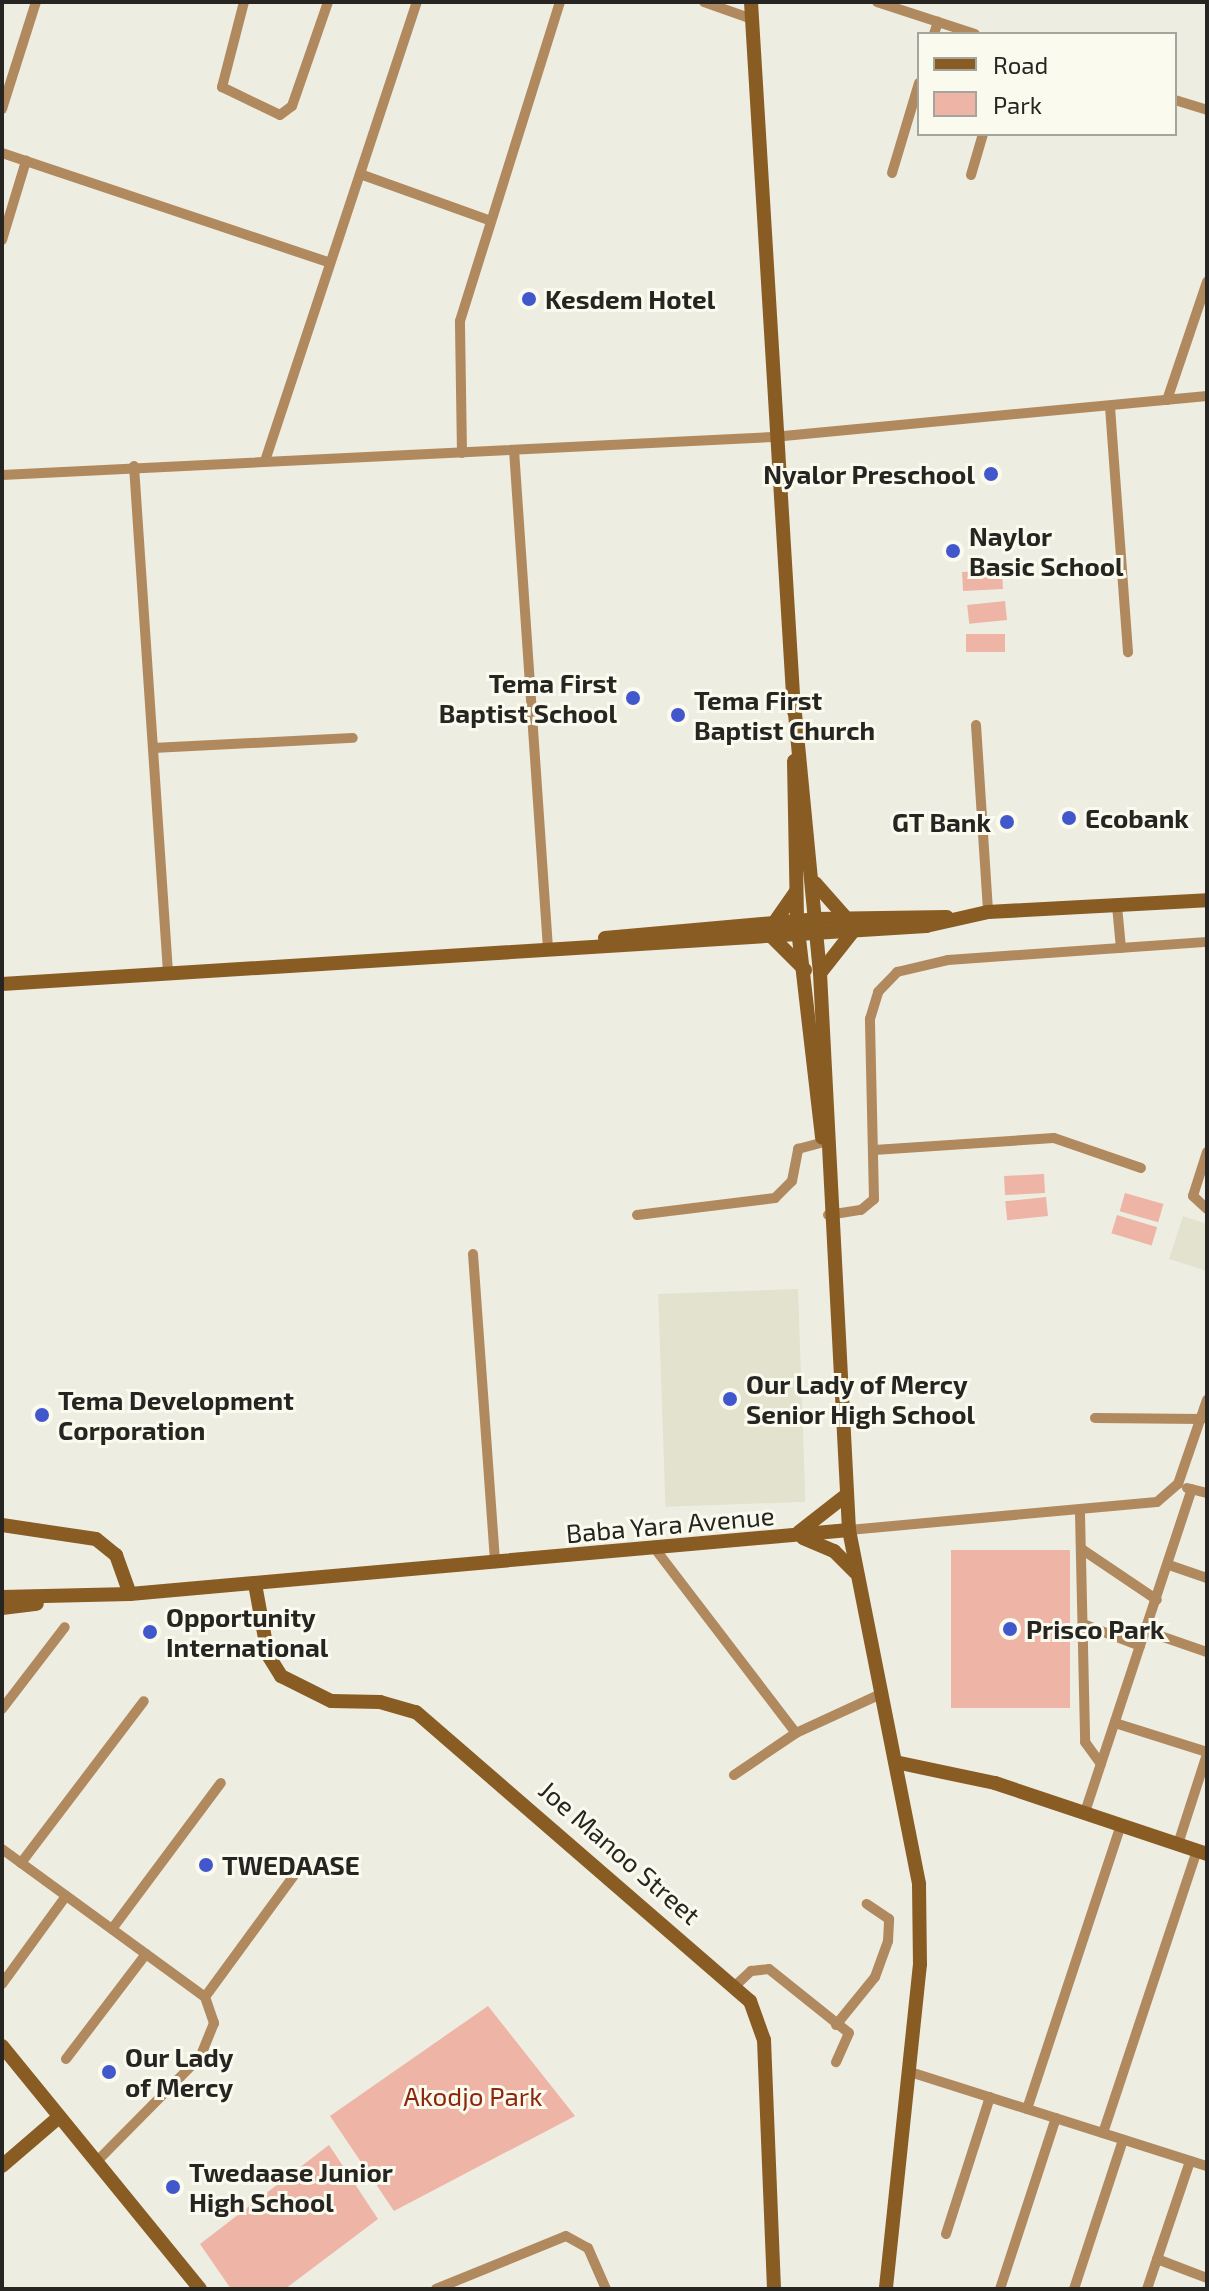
<!DOCTYPE html>
<style>
body{margin:0}
#map{position:relative;width:1209px;height:2291px;overflow:hidden;background:#eeede2;font-family:"Exo 2",sans-serif}
div>[style]{position:absolute}
.built>*{inset:0;background:#e3e2cf;transform-origin:0 0}
.green>*{inset:0;background:#eeb4a5;transform-origin:0 0}
.street>*{height:10px;margin:-5px;padding:0 5px;transform-origin:5px;border-radius:5px;background:#b1895e}
.secondary>*{height:14px;margin:-7px;padding:0 7px;transform-origin:7px;border-radius:7px;background:#895c24}
.dots>*{width:22px;height:22px;translate:-50% -50%;box-sizing:border-box;border:4px solid #fbfaef;border-radius:50%}
span{translate:-50% -50%;white-space:nowrap;text-align:center;line-height:1.15;-webkit-text-stroke:6px #fbfaef;paint-order:stroke}
.poi-label{font-size:26px;color:#262521;font-weight:700}
.left{translate:0 -50%;text-align:left}
.right{translate:-100% -50%;text-align:right}
.street-label{font-size:26px;color:#262521}
.park-label{font-size:26px;color:#8c270c}
.frame{position:absolute;inset:0;border:4px solid #262521;pointer-events:none}
.legend{position:absolute;left:917px;top:32px;width:260px;height:104px;box-sizing:border-box;background:#fbfaef;border:2px solid #a6a59d;margin:0;padding:10px 14px;list-style:none;font-size:24px;color:#262521}
.legend li{display:flex;align-items:center;gap:16px;height:40px}
.legend b{width:40px;border:2px solid #a6a59d}
</style>
<div id="map">
<div class="built">
<div style="clip-path:polygon(1183px 1216px,1207px 1224px,1207px 1271px,1169px 1259px)"></div>
<div style="left:798px;top:1289px;width:213px;height:140px;rotate:88deg"></div>
</div>
<div class="green">
<div style="left:1002px;top:570px;width:19px;height:40px;rotate:87deg"></div>
<div style="left:1005px;top:601px;width:19px;height:38px;rotate:84deg"></div>
<div style="left:1005px;top:634px;width:18px;height:39px;rotate:90deg"></div>
<div style="left:1044px;top:1174px;width:19px;height:40px;rotate:87deg"></div>
<div style="left:1125px;top:1193px;width:40px;height:19px;rotate:16deg"></div>
<div style="left:1046px;top:1197px;width:19px;height:41px;rotate:84deg"></div>
<div style="left:1117px;top:1215px;width:42px;height:19px;rotate:17deg"></div>
<div style="left:951px;top:1550px;width:119px;height:158px"></div>
<div style="clip-path:polygon(488px 2006px,575px 2116px,394px 2211px,330px 2116px)"></div>
<div style="clip-path:polygon(329px 2145px,378px 2219px,285px 2289px,231px 2289px,200px 2244px)"></div>
</div>
<div class="street">
<div style="left:244px;top:2px;width:88px;rotate:104.5deg"></div>
<div style="left:222px;top:87px;width:64px;rotate:25.8deg"></div>
<div style="left:280px;top:115px;width:15px;rotate:-37deg"></div>
<div style="left:292px;top:106px;width:110px;rotate:-70.9deg"></div>
<div style="left:704px;top:2px;width:51px;rotate:19.5deg"></div>
<div style="left:877px;top:2px;width:103px;rotate:18.1deg"></div>
<div style="left:934px;top:34px;width:13px;rotate:-72deg"></div>
<div style="left:1175px;top:100px;width:34px;rotate:17deg"></div>
<div style="left:2px;top:109px;width:112px;rotate:-72.4deg"></div>
<div style="left:2px;top:153px;width:346px;rotate:18.5deg"></div>
<div style="left:892px;top:173px;width:94px;rotate:-73.3deg"></div>
<div style="left:360px;top:174px;width:139px;rotate:19.7deg"></div>
<div style="left:971px;top:175px;width:43px;rotate:-73.7deg"></div>
<div style="left:2px;top:240px;width:83px;rotate:-73.1deg"></div>
<div style="left:1167px;top:400px;width:125px;rotate:-71.3deg"></div>
<div style="left:1110px;top:407px;width:246px;rotate:85.8deg"></div>
<div style="left:514px;top:450px;width:496px;rotate:86.1deg"></div>
<div style="left:462px;top:453px;width:132px;rotate:-90.9deg"></div>
<div style="left:460px;top:321px;width:334px;rotate:-72.6deg"></div>
<div style="left:265px;top:461px;width:484px;rotate:-71.7deg"></div>
<div style="left:134px;top:466px;width:508px;rotate:86.16deg"></div>
<div style="left:2px;top:475px;width:772px;rotate:-2.82deg"></div>
<div style="left:773px;top:437px;width:436px;rotate:-5.4deg"></div>
<div style="left:976px;top:725px;width:187px;rotate:86.3deg"></div>
<div style="left:153px;top:748px;width:200px;rotate:-2.9deg"></div>
<div style="left:1117px;top:906px;width:42px;rotate:84.6deg"></div>
<div style="left:874px;top:1150px;width:180px;rotate:-3.8deg"></div>
<div style="left:1054px;top:1138px;width:92px;rotate:19deg"></div>
<div style="left:1207px;top:1152px;width:46px;rotate:107.7deg"></div>
<div style="left:1193px;top:1196px;width:19px;rotate:43deg"></div>
<div style="left:637px;top:1215px;width:139px;rotate:-7deg"></div>
<div style="left:775px;top:1198px;width:24px;rotate:-45deg"></div>
<div style="left:792px;top:1181px;width:33px;rotate:-79deg"></div>
<div style="left:798px;top:1149px;width:27px;rotate:-15deg"></div>
<div style="left:828px;top:1215px;width:33px;rotate:-9deg"></div>
<div style="left:861px;top:1210px;width:17px;rotate:-40deg"></div>
<div style="left:874px;top:1199px;width:180px;rotate:-91.3deg"></div>
<div style="left:870px;top:1019px;width:28px;rotate:-73deg"></div>
<div style="left:878px;top:992px;width:28px;rotate:-46deg"></div>
<div style="left:897px;top:972px;width:52px;rotate:-13.2deg"></div>
<div style="left:948px;top:960px;width:260px;rotate:-4deg"></div>
<div style="left:473px;top:1254px;width:310px;rotate:85.9deg"></div>
<div style="left:1095px;top:1418px;width:107px;rotate:0.5deg"></div>
<div style="left:1187px;top:1488px;width:21px;rotate:14deg"></div>
<div style="left:1080px;top:1514px;width:228px;rotate:88.7deg"></div>
<div style="left:1085px;top:1742px;width:27px;rotate:54deg"></div>
<div style="left:849px;top:1530px;width:309px;rotate:-5.2deg"></div>
<div style="left:1157px;top:1502px;width:28px;rotate:-41deg"></div>
<div style="left:1178px;top:1484px;width:89px;rotate:-71deg"></div>
<div style="left:656px;top:1550px;width:230px;rotate:52.6deg"></div>
<div style="left:796px;top:1733px;width:75px;rotate:145.9deg"></div>
<div style="left:1083px;top:1550px;width:89px;rotate:34deg"></div>
<div style="left:1169px;top:1565px;width:40px;rotate:18.9deg"></div>
<div style="left:1083px;top:1624px;width:61px;rotate:21.1deg"></div>
<div style="left:1146px;top:1631px;width:65px;rotate:19deg"></div>
<div style="left:2px;top:1709px;width:103px;rotate:-52.5deg"></div>
<div style="left:1115px;top:1723px;width:96px;rotate:17.5deg"></div>
<div style="left:796px;top:1733px;width:96px;rotate:-24.7deg"></div>
<div style="left:1085px;top:1812px;width:340px;rotate:-71.7deg"></div>
<div style="left:1178px;top:1844px;width:95px;rotate:-72.1deg"></div>
<div style="left:2px;top:1849px;width:251px;rotate:36.1deg"></div>
<div style="left:205px;top:1997px;width:28px;rotate:71deg"></div>
<div style="left:214px;top:2023px;width:35px;rotate:112deg"></div>
<div style="left:201px;top:2056px;width:149px;rotate:134.7deg"></div>
<div style="left:21px;top:1863px;width:203px;rotate:-52.8deg"></div>
<div style="left:112px;top:1929px;width:182px;rotate:-53.3deg"></div>
<div style="left:2px;top:1984px;width:109px;rotate:-54deg"></div>
<div style="left:736px;top:1985px;width:21px;rotate:-43deg"></div>
<div style="left:751px;top:1971px;width:18px;rotate:-6deg"></div>
<div style="left:769px;top:1969px;width:102px;rotate:38.7deg"></div>
<div style="left:849px;top:2033px;width:32px;rotate:114deg"></div>
<div style="left:205px;top:1997px;width:161px;rotate:-53.8deg"></div>
<div style="left:836px;top:2025px;width:62px;rotate:-50.9deg"></div>
<div style="left:875px;top:1977px;width:38px;rotate:-70deg"></div>
<div style="left:888px;top:1941px;width:22px;rotate:-87deg"></div>
<div style="left:889px;top:1919px;width:27px;rotate:-146deg"></div>
<div style="left:66px;top:2059px;width:132px;rotate:-52.7deg"></div>
<div style="left:907px;top:2071px;width:315px;rotate:17.6deg"></div>
<div style="left:1027px;top:2109px;width:299px;rotate:-71.7deg"></div>
<div style="left:1103px;top:2133px;width:298px;rotate:-71.6deg"></div>
<div style="left:946px;top:2234px;width:144px;rotate:-72.2deg"></div>
<div style="left:1157px;top:2259px;width:53px;rotate:20.8deg"></div>
<div style="left:436px;top:2289px;width:140px;rotate:-22.2deg"></div>
<div style="left:566px;top:2236px;width:25px;rotate:29deg"></div>
<div style="left:588px;top:2248px;width:45px;rotate:66.3deg"></div>
<div style="left:1000px;top:2289px;width:180px;rotate:-71.9deg"></div>
<div style="left:1074px;top:2289px;width:157px;rotate:-71.8deg"></div>
<div style="left:1147px;top:2289px;width:135px;rotate:-71.4deg"></div>
</div>
<div class="secondary">
<div style="left:751px;top:2px;width:711px;rotate:86.53deg"></div>
<div style="left:794px;top:703px;width:271px;rotate:84.5deg"></div>
<div style="left:820px;top:973px;width:558px;rotate:87.02deg"></div>
<div style="left:849px;top:1530px;width:361px;rotate:78.8deg"></div>
<div style="left:919px;top:1884px;width:80px;rotate:89.3deg"></div>
<div style="left:920px;top:1964px;width:327px;rotate:96deg"></div>
<div style="left:794px;top:761px;width:160px;rotate:88.9deg"></div>
<div style="left:797px;top:921px;width:218px;rotate:83.4deg"></div>
<div style="left:815px;top:883px;width:47px;rotate:48.5deg"></div>
<div style="left:774px;top:923px;width:38px;rotate:-55deg"></div>
<div style="left:769px;top:934px;width:51px;rotate:45deg"></div>
<div style="left:605px;top:938px;width:212px;rotate:-5.1deg"></div>
<div style="left:816px;top:919px;width:131px;rotate:-0.9deg"></div>
<div style="left:821px;top:972px;width:53px;rotate:-51.8deg"></div>
<div style="left:2px;top:984px;width:926px;rotate:-3.59deg"></div>
<div style="left:926px;top:926px;width:64px;rotate:-12.7deg"></div>
<div style="left:988px;top:912px;width:219px;rotate:-3.1deg"></div>
<div style="left:2px;top:1525px;width:95px;rotate:8.5deg"></div>
<div style="left:96px;top:1539px;width:26px;rotate:39deg"></div>
<div style="left:116px;top:1555px;width:41px;rotate:70.3deg"></div>
<div style="left:799px;top:1532px;width:58px;rotate:-38deg"></div>
<div style="left:803px;top:1538px;width:34px;rotate:23deg"></div>
<div style="left:834px;top:1551px;width:30px;rotate:45deg"></div>
<div style="left:255px;top:1584px;width:72px;rotate:79.6deg"></div>
<div style="left:268px;top:1655px;width:25px;rotate:58deg"></div>
<div style="left:281px;top:1676px;width:56px;rotate:26.6deg"></div>
<div style="left:331px;top:1701px;width:49px;rotate:1.2deg"></div>
<div style="left:380px;top:1702px;width:37px;rotate:16deg"></div>
<div style="left:416px;top:1712px;width:442px;rotate:40.9deg"></div>
<div style="left:750px;top:2001px;width:41px;rotate:70.3deg"></div>
<div style="left:764px;top:2040px;width:249px;rotate:87.7deg"></div>
<div style="left:2px;top:1597px;width:128px;rotate:-1.3deg"></div>
<div style="left:130px;top:1594px;width:722px;rotate:-5.09deg"></div>
<div style="left:2px;top:1608px;width:35px;rotate:-7deg"></div>
<div style="left:900px;top:1763px;width:97px;rotate:11.9deg"></div>
<div style="left:995px;top:1783px;width:224px;rotate:18.5deg"></div>
<div style="left:2px;top:2046px;width:313px;rotate:50.8deg"></div>
<div style="left:2px;top:2166px;width:75px;rotate:-40.7deg"></div>
</div>
<div class="dots">
<div style="left:529px;top:299px;background:#4257cb"></div>
<div style="left:991px;top:474px;background:#4257cb"></div>
<div style="left:953px;top:551px;background:#4257cb"></div>
<div style="left:633px;top:698px;background:#4257cb"></div>
<div style="left:678px;top:715px;background:#4257cb"></div>
<div style="left:1069px;top:818px;background:#4257cb"></div>
<div style="left:1007px;top:822px;background:#4257cb"></div>
<div style="left:730px;top:1399px;background:#4257cb"></div>
<div style="left:42px;top:1415px;background:#4257cb"></div>
<div style="left:1010px;top:1629px;background:#4257cb"></div>
<div style="left:150px;top:1632px;background:#4257cb"></div>
<div style="left:206px;top:1865px;background:#4257cb"></div>
<div style="left:109px;top:2072px;background:#4257cb"></div>
<div style="left:173px;top:2187px;background:#4257cb"></div>
</div>
<div class="poi-label">
<span class="left" style="left:545px;top:299px">Kesdem Hotel</span>
<span class="right" style="left:975px;top:474px">Nyalor Preschool</span>
<span class="left" style="left:969px;top:551px">Naylor<br>Basic School</span>
<span class="right" style="left:617px;top:698px">Tema First<br>Baptist School</span>
<span class="left" style="left:694px;top:715px">Tema First<br>Baptist Church</span>
<span class="left" style="left:1085px;top:818px">Ecobank</span>
<span class="right" style="left:991px;top:822px">GT Bank</span>
<span class="left" style="left:746px;top:1399px">Our Lady of Mercy<br>Senior High School</span>
<span class="left" style="left:58px;top:1415px">Tema Development<br>Corporation</span>
<span class="left" style="left:166px;top:1632px">Opportunity<br>International</span>
<span class="left" style="left:1026px;top:1629px">Prisco Park</span>
<span class="left" style="left:222px;top:1865px">TWEDAASE</span>
<span class="left" style="left:125px;top:2072px">Our Lady<br>of Mercy</span>
<span class="left" style="left:189px;top:2187px">Twedaase Junior<br>High School</span>
</div>
<div class="street-label">
<span style="left:670px;top:1524px;rotate:-5deg">Baba Yara Avenue</span>
<span style="left:620px;top:1852px;rotate:41deg">Joe Manoo Street</span>
</div>
<div class="park-label">
<span style="left:473px;top:2096px">Akodjo Park</span>
</div>
<div class="frame"></div>
<ul class="legend">
<li><b style="height:10px;background:#895c24"></b>Road</li>
<li><b style="height:22px;background:#eeb4a5"></b>Park</li>
</ul>
</div>
